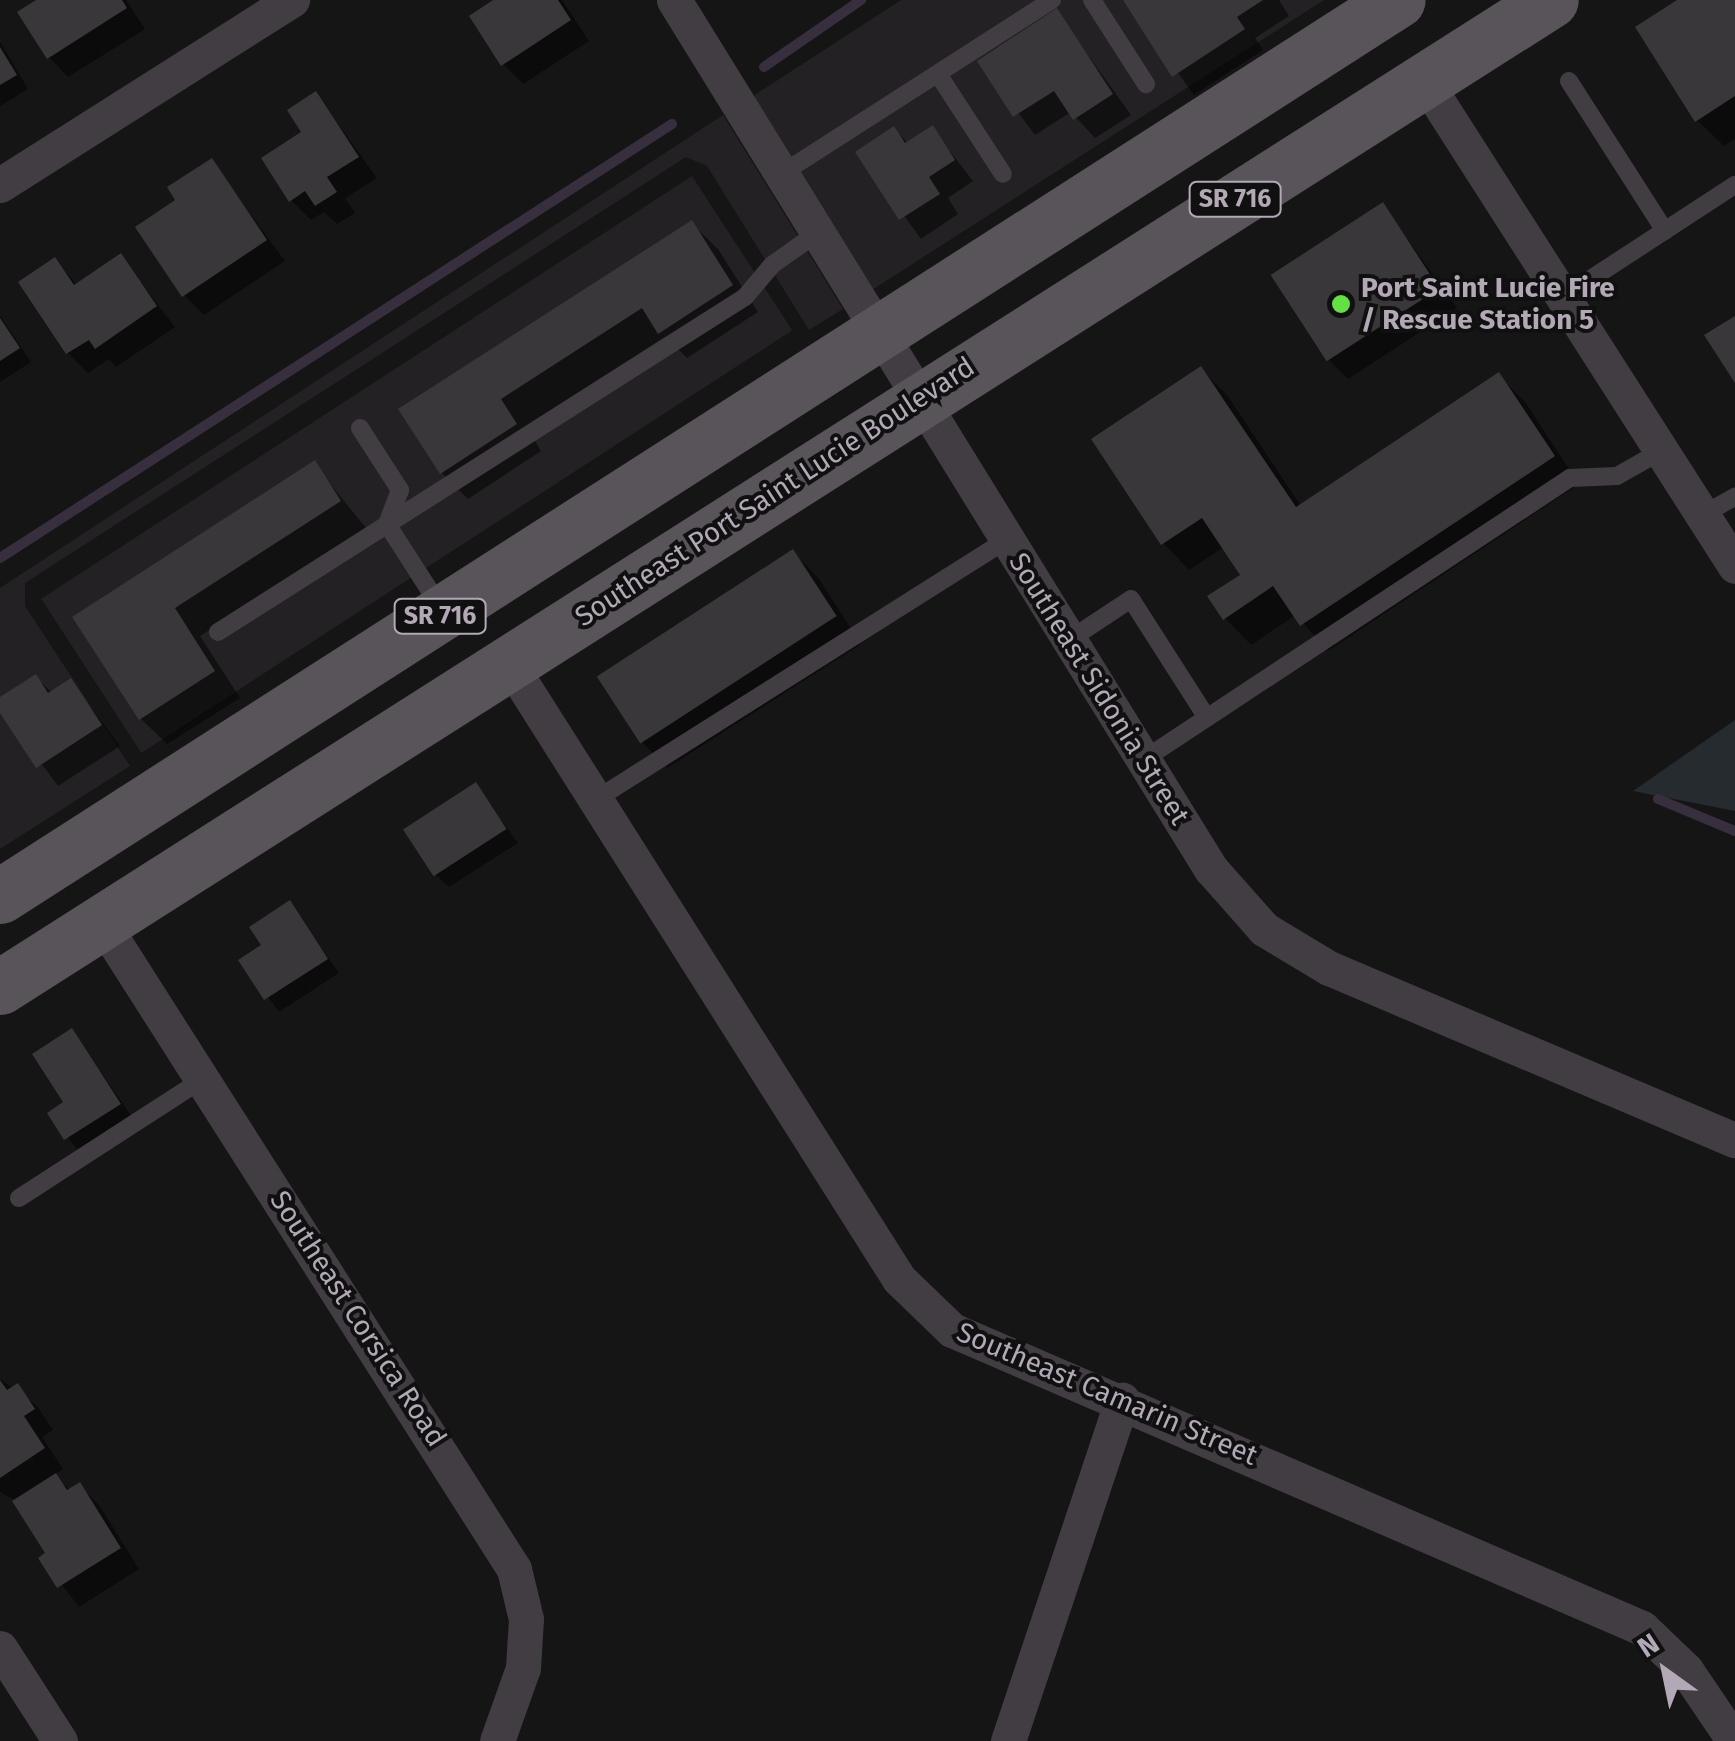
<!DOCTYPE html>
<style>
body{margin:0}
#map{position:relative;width:1735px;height:1741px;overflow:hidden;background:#161516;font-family:"Fira Sans",sans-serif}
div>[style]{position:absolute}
.built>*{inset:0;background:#232123;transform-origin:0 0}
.green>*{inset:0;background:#252b2e}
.shadow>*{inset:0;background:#0007}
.stream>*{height:10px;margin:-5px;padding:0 5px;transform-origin:5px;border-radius:5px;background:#382f3e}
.building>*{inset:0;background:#3a373b;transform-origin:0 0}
.service>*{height:18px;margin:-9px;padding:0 9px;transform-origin:9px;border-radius:9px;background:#423d42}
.minor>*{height:35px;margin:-17.5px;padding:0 17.5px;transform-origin:17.5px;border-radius:17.5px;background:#423d42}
.primary>*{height:55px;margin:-27.5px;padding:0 27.5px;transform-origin:27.5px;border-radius:27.5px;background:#59535a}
.dots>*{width:28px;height:28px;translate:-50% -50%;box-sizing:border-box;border:5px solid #111011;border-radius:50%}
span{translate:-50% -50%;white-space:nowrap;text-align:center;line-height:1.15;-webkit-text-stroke:8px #111011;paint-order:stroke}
.shield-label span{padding:2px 8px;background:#111011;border:2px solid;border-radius:8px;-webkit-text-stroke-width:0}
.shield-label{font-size:25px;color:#b3a8b5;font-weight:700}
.poi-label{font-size:28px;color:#b3a8b5;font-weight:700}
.left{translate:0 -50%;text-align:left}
.street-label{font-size:28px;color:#b3a8b5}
.north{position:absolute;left:1615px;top:1621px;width:100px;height:100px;-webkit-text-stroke:8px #111011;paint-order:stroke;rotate:327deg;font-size:28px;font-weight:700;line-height:40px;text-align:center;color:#b3a8b5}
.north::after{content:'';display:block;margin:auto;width:35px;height:45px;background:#b3a8b5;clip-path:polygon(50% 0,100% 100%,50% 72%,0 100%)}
</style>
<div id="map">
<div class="built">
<div style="clip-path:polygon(901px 0,1324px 0,872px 290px,753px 96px)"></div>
<div style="clip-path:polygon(723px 115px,843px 309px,809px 330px,707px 166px,686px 157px,25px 583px,25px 606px,130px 766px,0 849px,0 588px)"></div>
<div style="left:692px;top:176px;width:184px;height:776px;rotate:57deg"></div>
</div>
<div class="green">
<div style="clip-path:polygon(1735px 720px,1735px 811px,1633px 791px)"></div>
</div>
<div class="shadow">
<div style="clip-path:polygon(41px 0,126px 0,145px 29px,68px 77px,49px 57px)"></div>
<div style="clip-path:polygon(498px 0,562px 0,589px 41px,523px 84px,503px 64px)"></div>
<div style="clip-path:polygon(1126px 0,1279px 0,1289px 16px,1255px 38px,1263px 50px,1194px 95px)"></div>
<div style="clip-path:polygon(1682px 0,1735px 0,1735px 139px,1724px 146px,1697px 120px)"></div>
<div style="clip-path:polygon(1057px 12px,1131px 115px,1095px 138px,1071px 112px,1035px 135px,980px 61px)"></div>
<div style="clip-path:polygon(0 42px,28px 89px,0 106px)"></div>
<div style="clip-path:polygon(316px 94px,377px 178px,345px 198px,355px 213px,337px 224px,324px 212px,311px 220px,291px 200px)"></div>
<div style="clip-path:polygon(932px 128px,973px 181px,948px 198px,958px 214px,921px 239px,858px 152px,894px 129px,909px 144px)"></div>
<div style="clip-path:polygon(211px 161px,285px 261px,204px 315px,184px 295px,179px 200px)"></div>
<div style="clip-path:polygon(1383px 205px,1457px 308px,1348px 379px,1328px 359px)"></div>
<div style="clip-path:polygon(691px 223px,718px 249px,758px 312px,687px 358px,665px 337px,526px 426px,541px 451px,468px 499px,442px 473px,401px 409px)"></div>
<div style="clip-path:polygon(121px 257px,175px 327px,116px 367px,109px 359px,88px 373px,68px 353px,55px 260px,78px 286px)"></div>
<div style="clip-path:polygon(0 316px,31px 362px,0 382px)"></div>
<div style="clip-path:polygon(1201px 369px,1227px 395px,1301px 506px,1498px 375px,1525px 402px,1579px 484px,1328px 651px,1296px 615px,1251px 645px,1225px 618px,1243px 576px,1224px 547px,1189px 570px,1163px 543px)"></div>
<div style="clip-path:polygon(314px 464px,366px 528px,200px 636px,240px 698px,167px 744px,140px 718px,76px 618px)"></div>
<div style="clip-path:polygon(793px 552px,819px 579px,861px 644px,667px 768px,641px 741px)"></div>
<div style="clip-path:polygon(36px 677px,52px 693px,71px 681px,120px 746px,58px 786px,0 708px,0 700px)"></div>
<div style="clip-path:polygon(475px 785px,518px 843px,449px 887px,436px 875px)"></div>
<div style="clip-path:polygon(289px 904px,339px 973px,279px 1012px,241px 960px,264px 946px)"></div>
<div style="clip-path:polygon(72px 1031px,132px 1117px,79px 1152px,50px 1114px,67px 1103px)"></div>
<div style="clip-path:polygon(0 1379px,37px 1406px,53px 1430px,42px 1437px,63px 1469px,54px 1475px,71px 1491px,79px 1485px,99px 1505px,139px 1569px,79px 1607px,41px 1558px,49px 1554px,15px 1500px,0 1492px)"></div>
</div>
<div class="stream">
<div style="left:764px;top:67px;width:118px;rotate:-34.6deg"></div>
<div style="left:0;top:558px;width:800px;rotate:-32.86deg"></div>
<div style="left:1658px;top:799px;width:83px;rotate:22.6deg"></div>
</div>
<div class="building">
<div style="clip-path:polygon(36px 0,122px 0,127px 8px,47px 59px,17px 12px)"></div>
<div style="clip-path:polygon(493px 0,558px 0,571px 20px,501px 66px,469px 16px)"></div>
<div style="clip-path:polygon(1123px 0,1263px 0,1237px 17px,1245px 29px,1172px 77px)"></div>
<div style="clip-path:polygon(1677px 0,1735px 0,1735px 96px,1695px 122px,1635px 27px)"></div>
<div style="clip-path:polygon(1057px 8px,1113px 94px,1073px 120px,1054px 91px,1013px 117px,977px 61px)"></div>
<div style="clip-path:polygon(0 47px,17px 75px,0 85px)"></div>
<div style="clip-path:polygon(316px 91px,359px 157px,327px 177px,337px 192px,315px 206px,305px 191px,289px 202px,261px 158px,301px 132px,287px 110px)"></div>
<div style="clip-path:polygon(933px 125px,955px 160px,929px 177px,940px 194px,899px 220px,855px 152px,894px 126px,905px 143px)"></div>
<div style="clip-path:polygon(212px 158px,267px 240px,182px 297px,135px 227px,175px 200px,167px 187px)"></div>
<div style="left:1383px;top:202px;width:103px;height:134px;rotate:57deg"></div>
<div style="clip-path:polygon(692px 220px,733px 285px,658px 334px,642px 308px,501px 399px,517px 424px,440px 474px,398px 409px)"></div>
<div style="clip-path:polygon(121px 253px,157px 306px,95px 349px,89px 340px,66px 354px,18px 282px,55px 257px,74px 285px)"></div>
<div style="clip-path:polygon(1735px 316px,1735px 383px,1704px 335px)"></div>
<div style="clip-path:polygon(0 318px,20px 348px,0 361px)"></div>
<div style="clip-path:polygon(1201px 366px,1296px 507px,1499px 372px,1555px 456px,1300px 626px,1273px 586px,1223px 620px,1207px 596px,1240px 575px,1202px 518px,1161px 545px,1091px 439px)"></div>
<div style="clip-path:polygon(315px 460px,341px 501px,175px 608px,215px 671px,139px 720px,72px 617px)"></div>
<div style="left:793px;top:549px;width:80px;height:234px;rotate:57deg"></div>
<div style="clip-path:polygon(36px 674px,48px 693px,71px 678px,102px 725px,36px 768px,0 713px,0 697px)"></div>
<div style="left:476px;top:782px;width:56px;height:87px;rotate:57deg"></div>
<div style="clip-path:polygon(290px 900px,328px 959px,264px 1000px,238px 960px,261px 945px,249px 927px)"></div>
<div style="clip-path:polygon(72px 1028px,121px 1104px,64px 1140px,47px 1113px,63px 1102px,32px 1054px)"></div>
<div style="clip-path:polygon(0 1380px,7px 1390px,18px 1383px,35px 1409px,24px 1416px,45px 1448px,0 1478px)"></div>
<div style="clip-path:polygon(56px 1473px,67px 1490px,80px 1482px,121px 1548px,57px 1588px,38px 1558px,45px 1553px,12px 1501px)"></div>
</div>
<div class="service">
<div style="left:1092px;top:0;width:100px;rotate:57.3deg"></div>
<div style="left:938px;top:74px;width:119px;rotate:57deg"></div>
<div style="left:1569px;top:81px;width:178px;rotate:57.4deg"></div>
<div style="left:781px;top:174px;width:322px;rotate:-32.7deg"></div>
<div style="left:1563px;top:297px;width:205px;rotate:-33.1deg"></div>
<div style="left:360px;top:428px;width:74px;rotate:57.2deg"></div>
<div style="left:400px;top:490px;width:36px;rotate:111deg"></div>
<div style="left:387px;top:524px;width:100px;rotate:57.3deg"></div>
<div style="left:1702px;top:515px;width:38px;rotate:-29deg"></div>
<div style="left:218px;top:632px;width:624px;rotate:-32.44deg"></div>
<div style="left:745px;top:297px;width:42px;rotate:-49.8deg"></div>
<div style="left:772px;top:265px;width:55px;rotate:-35.4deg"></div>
<div style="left:1069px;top:640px;width:74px;rotate:-33.5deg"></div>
<div style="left:1131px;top:599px;width:141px;rotate:57.4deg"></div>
<div style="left:1143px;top:760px;width:512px;rotate:-33.44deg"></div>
<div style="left:1570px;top:478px;width:47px;rotate:-2.4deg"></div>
<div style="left:1617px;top:476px;width:51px;rotate:-29.6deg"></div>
<div style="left:595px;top:800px;width:486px;rotate:-32.3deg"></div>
<div style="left:19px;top:1198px;width:219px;rotate:-32.9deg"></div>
</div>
<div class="minor">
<div style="left:674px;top:0;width:1022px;rotate:58.29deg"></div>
<div style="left:1211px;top:869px;width:80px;rotate:48.5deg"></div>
<div style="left:1264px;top:929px;width:76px;rotate:31deg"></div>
<div style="left:1329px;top:968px;width:441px;rotate:23deg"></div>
<div style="left:1424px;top:80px;width:577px;rotate:57.38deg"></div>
<div style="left:0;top:185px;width:346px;rotate:-32.4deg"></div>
<div style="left:509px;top:663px;width:729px;rotate:57.66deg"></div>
<div style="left:899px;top:1279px;width:74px;rotate:43.9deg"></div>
<div style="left:952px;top:1330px;width:752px;rotate:23.36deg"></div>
<div style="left:1642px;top:1628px;width:61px;rotate:43.7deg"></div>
<div style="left:1686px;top:1670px;width:86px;rotate:55.9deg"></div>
<div style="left:101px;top:921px;width:768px;rotate:57.49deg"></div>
<div style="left:514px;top:1569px;width:51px;rotate:76.5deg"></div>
<div style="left:526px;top:1619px;width:49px;rotate:93.5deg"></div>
<div style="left:523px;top:1668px;width:77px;rotate:109.6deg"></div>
<div style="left:0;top:1648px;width:111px;rotate:57.2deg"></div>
<div style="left:1008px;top:1741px;width:360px;rotate:-71.5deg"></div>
</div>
<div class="primary">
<div style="left:0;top:896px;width:1660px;rotate:-32.66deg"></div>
<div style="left:0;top:987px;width:1838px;rotate:-32.47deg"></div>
</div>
<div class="dots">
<div style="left:1341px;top:304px;background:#63e044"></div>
</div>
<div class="shield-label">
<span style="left:1235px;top:199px">SR 716</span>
<span style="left:440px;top:616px">SR 716</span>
</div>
<div class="poi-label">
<span class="left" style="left:1361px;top:304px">Port Saint Lucie Fire<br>/ Rescue Station 5</span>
</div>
<div class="street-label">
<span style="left:775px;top:492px;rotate:-33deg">Southeast Port Saint Lucie Boulevard</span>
<span style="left:1099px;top:689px;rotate:58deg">Southeast Sidonia Street</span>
<span style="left:358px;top:1319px;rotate:57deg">Southeast Corsica Road</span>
<span style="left:1107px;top:1394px;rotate:23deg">Southeast Camarin Street</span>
</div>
<div class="north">N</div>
</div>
